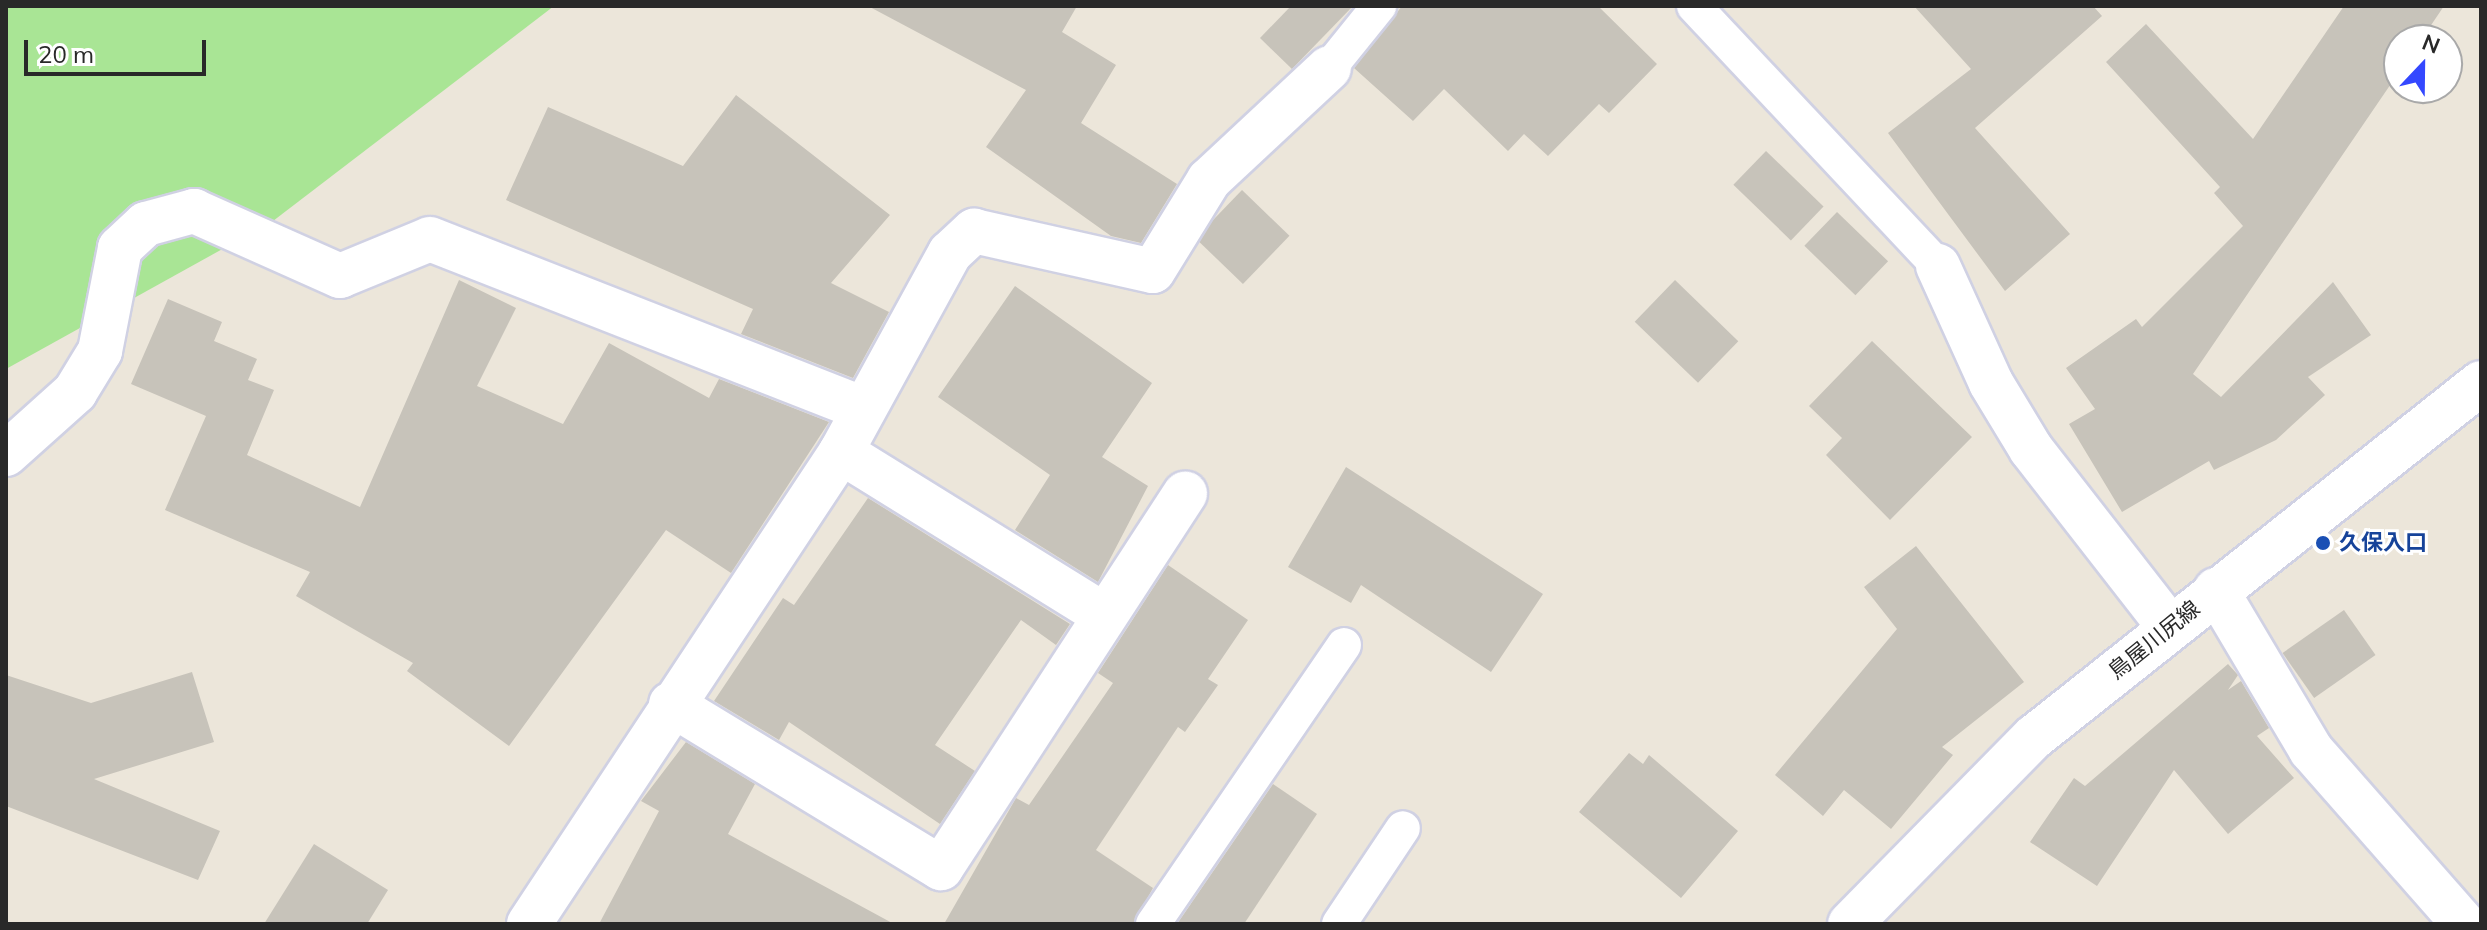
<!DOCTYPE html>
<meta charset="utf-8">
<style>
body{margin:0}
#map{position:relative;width:2487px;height:930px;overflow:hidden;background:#ece6da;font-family:Mulish,"Noto Sans JP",sans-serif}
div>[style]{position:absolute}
.green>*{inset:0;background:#a9e595}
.building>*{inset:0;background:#c7c3ba;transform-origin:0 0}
.roads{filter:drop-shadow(2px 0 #d0d1e3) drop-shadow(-2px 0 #d0d1e3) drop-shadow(0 2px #d0d1e3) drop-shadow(0 -2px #d0d1e3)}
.lane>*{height:34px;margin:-17px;padding:0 17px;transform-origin:17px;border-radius:17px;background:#fff}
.street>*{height:44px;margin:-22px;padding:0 22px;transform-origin:22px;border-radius:22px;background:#fff}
.secondary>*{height:44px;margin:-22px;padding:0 22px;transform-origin:22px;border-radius:22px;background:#fff}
.dots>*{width:22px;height:22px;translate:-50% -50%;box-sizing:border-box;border:4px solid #fff;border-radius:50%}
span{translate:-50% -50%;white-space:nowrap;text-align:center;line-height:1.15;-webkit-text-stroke:6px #fff;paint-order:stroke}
.transit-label{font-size:22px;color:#164399;font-weight:700}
.left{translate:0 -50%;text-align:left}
.street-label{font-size:22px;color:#292929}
.frame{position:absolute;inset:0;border:8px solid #292929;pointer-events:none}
.north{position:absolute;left:2383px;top:24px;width:80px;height:80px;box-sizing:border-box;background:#fff;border:2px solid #a9a9a9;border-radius:50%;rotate:22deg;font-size:22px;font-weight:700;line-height:32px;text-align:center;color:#292929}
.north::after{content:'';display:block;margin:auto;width:28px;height:36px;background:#3448ff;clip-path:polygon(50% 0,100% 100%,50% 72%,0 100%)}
.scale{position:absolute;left:24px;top:40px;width:182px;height:36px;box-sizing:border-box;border:4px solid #292929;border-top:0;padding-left:10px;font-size:24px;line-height:28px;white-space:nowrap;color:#292929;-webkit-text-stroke:6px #fff;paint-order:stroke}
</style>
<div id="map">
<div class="green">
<div style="clip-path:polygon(6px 6px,554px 6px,273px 221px,6px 369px)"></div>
</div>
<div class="building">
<div style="clip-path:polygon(868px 6px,1077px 6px,1062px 32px,1116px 65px,1081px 123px,1177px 184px,1141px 243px,1111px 236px,986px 147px,1026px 90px)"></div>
<div style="clip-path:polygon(1291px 6px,1353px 6px,1292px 69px,1260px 38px)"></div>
<div style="clip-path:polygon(1402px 6px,1598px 6px,1657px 64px,1609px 113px,1599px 104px,1548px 156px,1524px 134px,1508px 151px,1444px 89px,1413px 121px,1354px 68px)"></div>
<div style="clip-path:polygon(1914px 6px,2093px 6px,2102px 16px,1975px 128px,2070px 234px,2005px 291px,1888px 133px,1971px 69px)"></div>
<div style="clip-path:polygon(2344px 6px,2444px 6px,2421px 40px,2399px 40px,2399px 72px,2193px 374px,2221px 397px,2333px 282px,2371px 335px,2308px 377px,2325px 395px,2276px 440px,2214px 470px,2209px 461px,2122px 512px,2069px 424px,2095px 409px,2066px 368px,2136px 319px,2142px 327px,2243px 226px,2214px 193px,2220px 187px,2106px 62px,2146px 24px,2253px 139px)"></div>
<div style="clip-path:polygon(736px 95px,890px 215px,831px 283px,889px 312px,853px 378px,741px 334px,753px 309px,506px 200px,548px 107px,683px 166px)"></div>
<div style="left:1766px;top:151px;width:80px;height:47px;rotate:44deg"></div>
<div style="left:1242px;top:190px;width:66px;height:67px;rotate:44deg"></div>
<div style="left:1837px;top:212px;width:71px;height:47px;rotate:44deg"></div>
<div style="clip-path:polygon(459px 280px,516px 308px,477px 386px,563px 424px,609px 343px,709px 398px,719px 379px,829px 422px,731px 573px,666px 530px,509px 746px,407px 671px,413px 663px,296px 596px,310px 572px,165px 510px,206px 416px,131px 384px,168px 299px,222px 322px,214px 341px,257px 359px,248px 380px,274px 390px,247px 455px,360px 507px)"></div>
<div style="left:1675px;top:280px;width:88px;height:58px;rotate:44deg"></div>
<div style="clip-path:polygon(1015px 286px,1152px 383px,1102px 457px,1148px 486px,1098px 582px,1015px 530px,1050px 475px,938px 397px)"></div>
<div style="clip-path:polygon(1872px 341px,1972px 437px,1890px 520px,1826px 455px,1842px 438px,1809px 406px)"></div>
<div style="clip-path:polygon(1346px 467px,1543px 594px,1491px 672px,1361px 585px,1351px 603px,1288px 567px)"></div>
<div style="clip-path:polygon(868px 498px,1070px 624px,1056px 645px,1021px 620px,935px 745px,975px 771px,940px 824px,789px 722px,779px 740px,714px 701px,783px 598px,794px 605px)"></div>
<div style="clip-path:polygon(1916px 546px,2024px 682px,1942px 747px,1953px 755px,1891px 829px,1844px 790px,1823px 816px,1775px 775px,1897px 629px,1864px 587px)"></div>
<div style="clip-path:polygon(1168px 565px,1248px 620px,1208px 679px,1218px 685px,1185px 732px,1178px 727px,1096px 850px,1153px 888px,1133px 924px,944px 924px,1016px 798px,1029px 805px,1113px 683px,1098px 673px)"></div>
<div style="left:2344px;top:610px;width:55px;height:75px;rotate:55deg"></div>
<div style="clip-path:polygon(2228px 664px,2238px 675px,2228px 690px,2241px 681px,2269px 728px,2257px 736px,2294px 778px,2228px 834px,2174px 770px,2097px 886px,2030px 842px,2074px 778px,2085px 786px)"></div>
<div style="clip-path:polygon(192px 672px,214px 742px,94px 779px,220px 831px,198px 880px,6px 806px,6px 675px,91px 703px)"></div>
<div style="clip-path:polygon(686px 742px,755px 784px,728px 834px,894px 924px,599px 924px,659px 811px,641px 801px)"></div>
<div style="clip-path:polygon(1629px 753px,1643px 764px,1649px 755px,1738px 831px,1681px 898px,1579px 812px)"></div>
<div style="clip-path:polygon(1273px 784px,1317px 814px,1244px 924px,1177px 924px)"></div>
<div style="clip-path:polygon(314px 844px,388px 890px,367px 924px,264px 924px)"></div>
</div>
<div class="roads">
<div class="lane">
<div style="left:1694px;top:6px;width:357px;rotate:46.8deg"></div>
<div style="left:1329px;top:68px;width:80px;rotate:-51.1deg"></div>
<div style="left:1153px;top:924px;width:338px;rotate:-55.6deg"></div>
<div style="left:1339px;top:924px;width:115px;rotate:-56.3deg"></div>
</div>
<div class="street">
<div style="left:1938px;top:266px;width:128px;rotate:65.6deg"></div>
<div style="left:1991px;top:383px;width:77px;rotate:58.8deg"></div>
<div style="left:2031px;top:449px;width:224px;rotate:52.1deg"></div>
<div style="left:841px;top:452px;width:309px;rotate:31.8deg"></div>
<div style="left:6px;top:454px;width:93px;rotate:-41.9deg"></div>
<div style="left:75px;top:392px;width:48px;rotate:-58.6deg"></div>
<div style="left:100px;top:351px;width:105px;rotate:-79deg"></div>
<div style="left:120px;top:248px;width:35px;rotate:-43deg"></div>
<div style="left:146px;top:224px;width:50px;rotate:-15.2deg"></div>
<div style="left:194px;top:211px;width:160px;rotate:24deg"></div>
<div style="left:340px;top:276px;width:97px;rotate:-22.3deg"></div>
<div style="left:430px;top:239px;width:463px;rotate:21.4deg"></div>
<div style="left:2216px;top:590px;width:186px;rotate:59.3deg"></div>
<div style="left:2311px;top:750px;width:232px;rotate:48.7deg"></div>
<div style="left:671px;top:704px;width:316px;rotate:31.3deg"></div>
<div style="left:941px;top:868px;width:447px;rotate:-56.9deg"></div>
<div style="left:529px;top:924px;width:566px;rotate:-56.53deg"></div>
<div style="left:841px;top:452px;width:227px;rotate:-61.3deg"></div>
<div style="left:950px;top:253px;width:33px;rotate:-43deg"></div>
<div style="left:974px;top:231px;width:183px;rotate:12.6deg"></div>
<div style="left:1153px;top:271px;width:107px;rotate:-58.4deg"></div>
<div style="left:1209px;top:180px;width:164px;rotate:-43deg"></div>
</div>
<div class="secondary">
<div style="left:1850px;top:924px;width:262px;rotate:-45.5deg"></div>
<div style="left:2034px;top:737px;width:570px;rotate:-38.38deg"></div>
</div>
</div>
<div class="dots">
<div style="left:2323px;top:543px;background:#1a4fb4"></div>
</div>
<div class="transit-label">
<span class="left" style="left:2339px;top:543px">久保入口</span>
</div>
<div class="street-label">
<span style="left:2154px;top:640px;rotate:-39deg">鳥屋川尻線</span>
</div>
<div class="frame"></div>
<div class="north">N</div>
<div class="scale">20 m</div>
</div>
